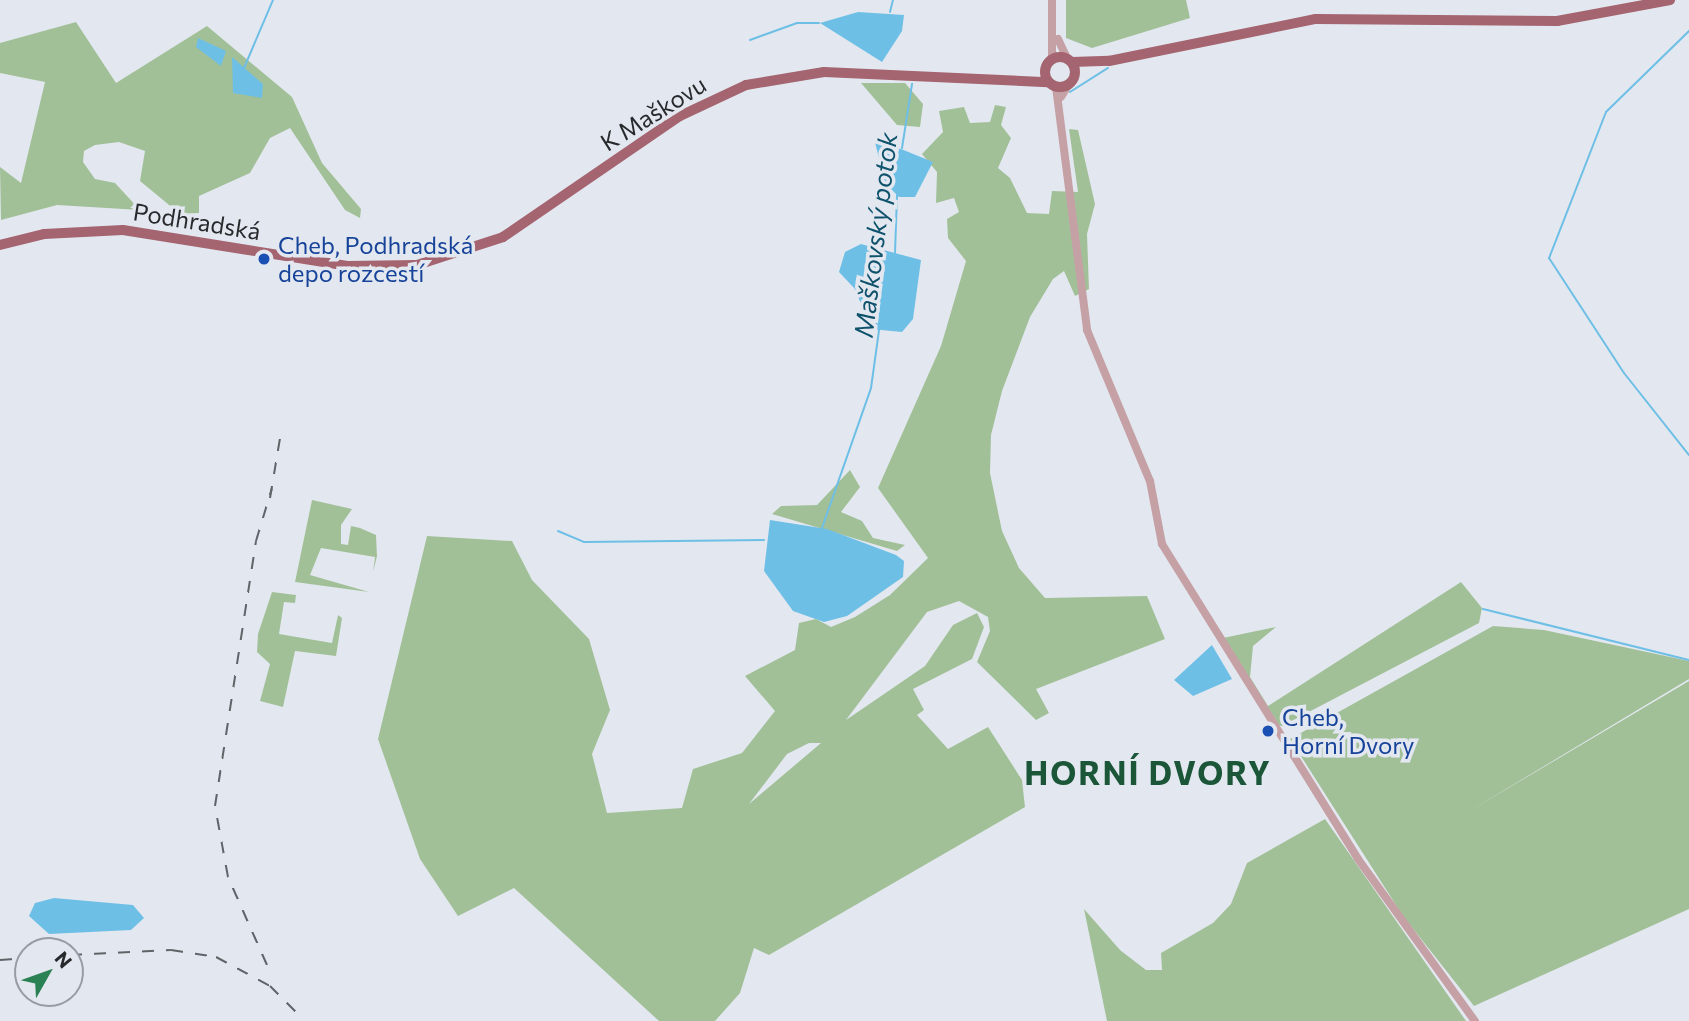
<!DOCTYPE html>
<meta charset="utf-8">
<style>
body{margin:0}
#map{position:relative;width:1689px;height:1021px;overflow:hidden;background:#e3e8f0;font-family:Commissioner,sans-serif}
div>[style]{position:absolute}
.green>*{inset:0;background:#a2c098}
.water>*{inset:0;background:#6ebfe6}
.stream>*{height:2px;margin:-1px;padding:0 1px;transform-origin:1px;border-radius:1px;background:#6ebfe6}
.minor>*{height:8px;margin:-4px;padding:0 4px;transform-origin:4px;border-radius:4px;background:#c5a1a6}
.major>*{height:10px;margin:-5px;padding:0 5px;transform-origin:5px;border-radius:5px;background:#a46470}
.major>.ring{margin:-5px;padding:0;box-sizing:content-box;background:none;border:10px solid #a46470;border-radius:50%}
.rail>*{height:2px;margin-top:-1px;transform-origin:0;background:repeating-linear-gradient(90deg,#606368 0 12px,transparent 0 24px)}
.dots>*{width:19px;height:19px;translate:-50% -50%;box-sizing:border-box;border:4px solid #e3e8f0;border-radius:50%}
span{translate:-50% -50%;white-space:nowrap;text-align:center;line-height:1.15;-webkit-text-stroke:7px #e3e8f0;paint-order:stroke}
.street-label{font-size:24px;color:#27292c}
.transit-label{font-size:24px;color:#164399}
.left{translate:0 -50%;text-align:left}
.water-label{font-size:26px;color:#0f526c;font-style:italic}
.district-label{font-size:32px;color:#1a5637;font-weight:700;letter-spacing:2px}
.north{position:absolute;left:14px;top:937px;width:70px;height:70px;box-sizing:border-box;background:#e3e8f0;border:2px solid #989ca2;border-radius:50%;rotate:50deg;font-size:19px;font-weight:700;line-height:28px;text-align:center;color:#27292c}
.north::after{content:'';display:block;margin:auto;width:24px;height:32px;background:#2a8154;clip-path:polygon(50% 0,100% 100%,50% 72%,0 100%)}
</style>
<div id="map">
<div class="green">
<div style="clip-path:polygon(1066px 0,1186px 0,1190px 18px,1092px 48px,1066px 38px)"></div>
<div style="clip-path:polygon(76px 22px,116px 83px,207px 26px,292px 97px,322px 163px,361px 209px,360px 218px,345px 210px,290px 128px,270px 138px,250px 173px,199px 196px,199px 213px,180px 214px,140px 181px,145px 151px,119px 142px,95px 145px,84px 151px,83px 162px,95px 179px,115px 183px,140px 210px,57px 205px,1px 220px,0 167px,21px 183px,45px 82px,0 73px,0 43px)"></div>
<div style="clip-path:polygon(861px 83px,905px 83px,923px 104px,920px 127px,897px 125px)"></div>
<div style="clip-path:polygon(evenodd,995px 105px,1006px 107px,1001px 125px,1011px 138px,998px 168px,1010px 178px,1027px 213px,1049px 214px,1052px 191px,1078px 192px,1069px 129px,1078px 130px,1095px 204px,1087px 234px,1089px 289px,1075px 296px,1064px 271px,1053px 279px,1030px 317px,1002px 391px,991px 435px,990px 473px,1002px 531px,1019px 568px,1045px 598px,1147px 596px,1165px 639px,1036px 689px,1049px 713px,1036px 720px,977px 662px,990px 631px,988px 617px,959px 601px,927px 612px,846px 720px,925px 666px,953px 625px,977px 613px,984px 627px,972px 659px,913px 689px,924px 710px,917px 715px,948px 749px,988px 727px,1022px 780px,1025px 807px,769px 955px,754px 948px,740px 993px,715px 1021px,659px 1021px,514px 888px,458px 916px,420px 859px,378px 739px,427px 536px,512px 541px,532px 580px,589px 639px,610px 710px,592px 754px,607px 813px,682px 808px,693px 769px,742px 753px,775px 711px,745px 676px,795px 650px,799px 623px,816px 619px,831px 627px,855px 617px,890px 595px,928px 558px,878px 488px,941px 346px,966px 261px,948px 238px,947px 219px,959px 212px,954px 198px,936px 203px,937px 172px,922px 154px,943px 132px,939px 111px,964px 107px,970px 123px,990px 122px,995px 105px,809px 743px,821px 743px,749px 804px,787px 754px,809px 743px)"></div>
<div style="clip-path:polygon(850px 470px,860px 487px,841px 512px,862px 521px,873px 538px,905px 545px,897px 551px,772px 514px,781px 506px,817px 505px)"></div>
<div style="clip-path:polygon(312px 500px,352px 509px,341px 525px,341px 544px,348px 545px,351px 526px,360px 528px,376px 535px,377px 556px,373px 572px,375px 557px,321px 548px,310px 575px,369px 592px,295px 582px)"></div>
<div style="clip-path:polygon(1461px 582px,1482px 608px,1479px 623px,1282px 726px,1275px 725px,1223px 638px,1276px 627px,1253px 646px,1250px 677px,1268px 706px)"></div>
<div style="clip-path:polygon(272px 592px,296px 595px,295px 603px,284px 602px,279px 634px,332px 643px,338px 615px,342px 618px,336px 656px,295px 651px,283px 707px,260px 701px,270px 664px,257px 652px,258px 634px)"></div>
<div style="clip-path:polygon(1493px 626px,1544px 630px,1689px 661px,1689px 679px,1468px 812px,1689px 681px,1689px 909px,1474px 1006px,1403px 916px,1290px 739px)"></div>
<div style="clip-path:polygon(1325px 819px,1466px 1021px,1107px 1021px,1084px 909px,1120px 950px,1146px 970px,1162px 970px,1161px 953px,1213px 923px,1231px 904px,1247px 863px)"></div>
</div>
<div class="water">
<div style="clip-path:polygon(858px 12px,904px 15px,902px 31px,882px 62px,820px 23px)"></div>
<div style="clip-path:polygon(198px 38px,226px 51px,221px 66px,196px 47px)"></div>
<div style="clip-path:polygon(232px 57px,263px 84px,262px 98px,233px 93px)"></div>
<div style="clip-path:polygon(874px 138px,933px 162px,915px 197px,899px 197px,885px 183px)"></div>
<div style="clip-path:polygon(861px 244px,921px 260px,913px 319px,902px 332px,871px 329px,855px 289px,839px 272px,845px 252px)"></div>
<div style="clip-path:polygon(770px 520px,827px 529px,896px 555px,904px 561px,903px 577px,847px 616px,824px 622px,793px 611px,764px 571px)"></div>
<div style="clip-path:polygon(1212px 645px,1232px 679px,1193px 696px,1174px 680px)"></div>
<div style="clip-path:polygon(54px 898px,133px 905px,144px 918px,131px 930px,49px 934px,29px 916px,35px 903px)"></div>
</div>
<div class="stream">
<div style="left:890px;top:12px;width:12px;rotate:-76deg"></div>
<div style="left:1689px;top:31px;width:116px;rotate:135.7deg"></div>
<div style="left:1606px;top:112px;width:157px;rotate:111.3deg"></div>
<div style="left:1549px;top:258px;width:137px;rotate:56.9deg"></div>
<div style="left:1624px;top:373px;width:105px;rotate:51.6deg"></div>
<div style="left:750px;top:40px;width:50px;rotate:-19.9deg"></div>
<div style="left:797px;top:23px;width:22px"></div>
<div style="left:244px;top:68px;width:74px;rotate:-66.9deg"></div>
<div style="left:1070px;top:92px;width:45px;rotate:-32.3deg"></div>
<div style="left:902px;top:148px;width:65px;rotate:-81.1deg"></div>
<div style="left:895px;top:253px;width:58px;rotate:-88deg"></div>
<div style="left:822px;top:528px;width:148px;rotate:-70.7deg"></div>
<div style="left:871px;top:388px;width:59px;rotate:-82.1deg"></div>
<div style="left:558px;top:531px;width:28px;rotate:23deg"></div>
<div style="left:584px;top:542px;width:180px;rotate:-0.6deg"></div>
<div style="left:1483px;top:609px;width:212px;rotate:13.9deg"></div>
</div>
<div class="minor">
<div style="left:1052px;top:0;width:59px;rotate:90deg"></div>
<div style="left:1058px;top:39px;width:21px;rotate:65deg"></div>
<div style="left:1056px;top:87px;width:245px;rotate:82.7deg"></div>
<div style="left:1087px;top:330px;width:164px;rotate:67.4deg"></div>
<div style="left:1150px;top:481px;width:64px;rotate:79.2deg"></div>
<div style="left:1162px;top:544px;width:371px;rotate:58.1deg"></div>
<div style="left:1358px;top:859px;width:200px;rotate:54.2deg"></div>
<div style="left:1061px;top:97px;width:13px;rotate:-58deg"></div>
</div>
<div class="major">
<div class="ring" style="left:1045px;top:57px;width:20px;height:20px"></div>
<div style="left:1072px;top:62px;width:37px;rotate:-2deg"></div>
<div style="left:1109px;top:61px;width:211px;rotate:-11.5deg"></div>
<div style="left:1316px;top:19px;width:241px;rotate:0.5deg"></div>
<div style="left:1557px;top:21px;width:115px;rotate:-10.5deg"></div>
<div style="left:0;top:245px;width:45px;rotate:-14deg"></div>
<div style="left:44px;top:234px;width:79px;rotate:-2.9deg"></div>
<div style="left:123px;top:230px;width:227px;rotate:9.1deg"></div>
<div style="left:347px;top:266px;width:70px;rotate:-0.8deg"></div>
<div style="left:417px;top:265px;width:90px;rotate:-18deg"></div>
<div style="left:503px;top:237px;width:214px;rotate:-34.4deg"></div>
<div style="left:680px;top:116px;width:73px;rotate:-25.2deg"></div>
<div style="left:746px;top:85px;width:79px;rotate:-9.5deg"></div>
<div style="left:824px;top:72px;width:224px;rotate:2.6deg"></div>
</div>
<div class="rail">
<div style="left:270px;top:498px;width:67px;rotate:-80.5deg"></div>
<div style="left:70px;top:955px;width:101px;rotate:-2.8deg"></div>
<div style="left:171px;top:950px;width:46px;rotate:8.8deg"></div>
<div style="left:216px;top:957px;width:61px;rotate:28.2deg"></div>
<div style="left:270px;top:986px;width:42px;rotate:45deg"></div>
<div style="left:0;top:960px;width:28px;rotate:-4deg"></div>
<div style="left:267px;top:965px;width:96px;rotate:-113.9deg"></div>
<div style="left:228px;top:877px;width:72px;rotate:-100.4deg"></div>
<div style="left:215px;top:806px;width:268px;rotate:-81.2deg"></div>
<div style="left:256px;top:541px;width:55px;rotate:-73.2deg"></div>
</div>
<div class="dots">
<div style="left:264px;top:259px;background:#1a4fb4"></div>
<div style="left:1268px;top:731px;background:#1a4fb4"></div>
</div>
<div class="street-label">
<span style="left:653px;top:113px;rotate:-32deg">K Maškovu</span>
<span style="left:197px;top:221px;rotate:9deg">Podhradská</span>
</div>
<div class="transit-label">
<span class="left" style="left:278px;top:259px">Cheb, Podhradská<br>depo rozcestí</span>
<span class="left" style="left:1282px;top:731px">Cheb,<br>Horní Dvory</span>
</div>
<div class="water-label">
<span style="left:875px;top:235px;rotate:-83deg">Maškovský potok</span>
</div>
<div class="district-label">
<span style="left:1148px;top:772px">HORNÍ DVORY</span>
</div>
<div class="north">N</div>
</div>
